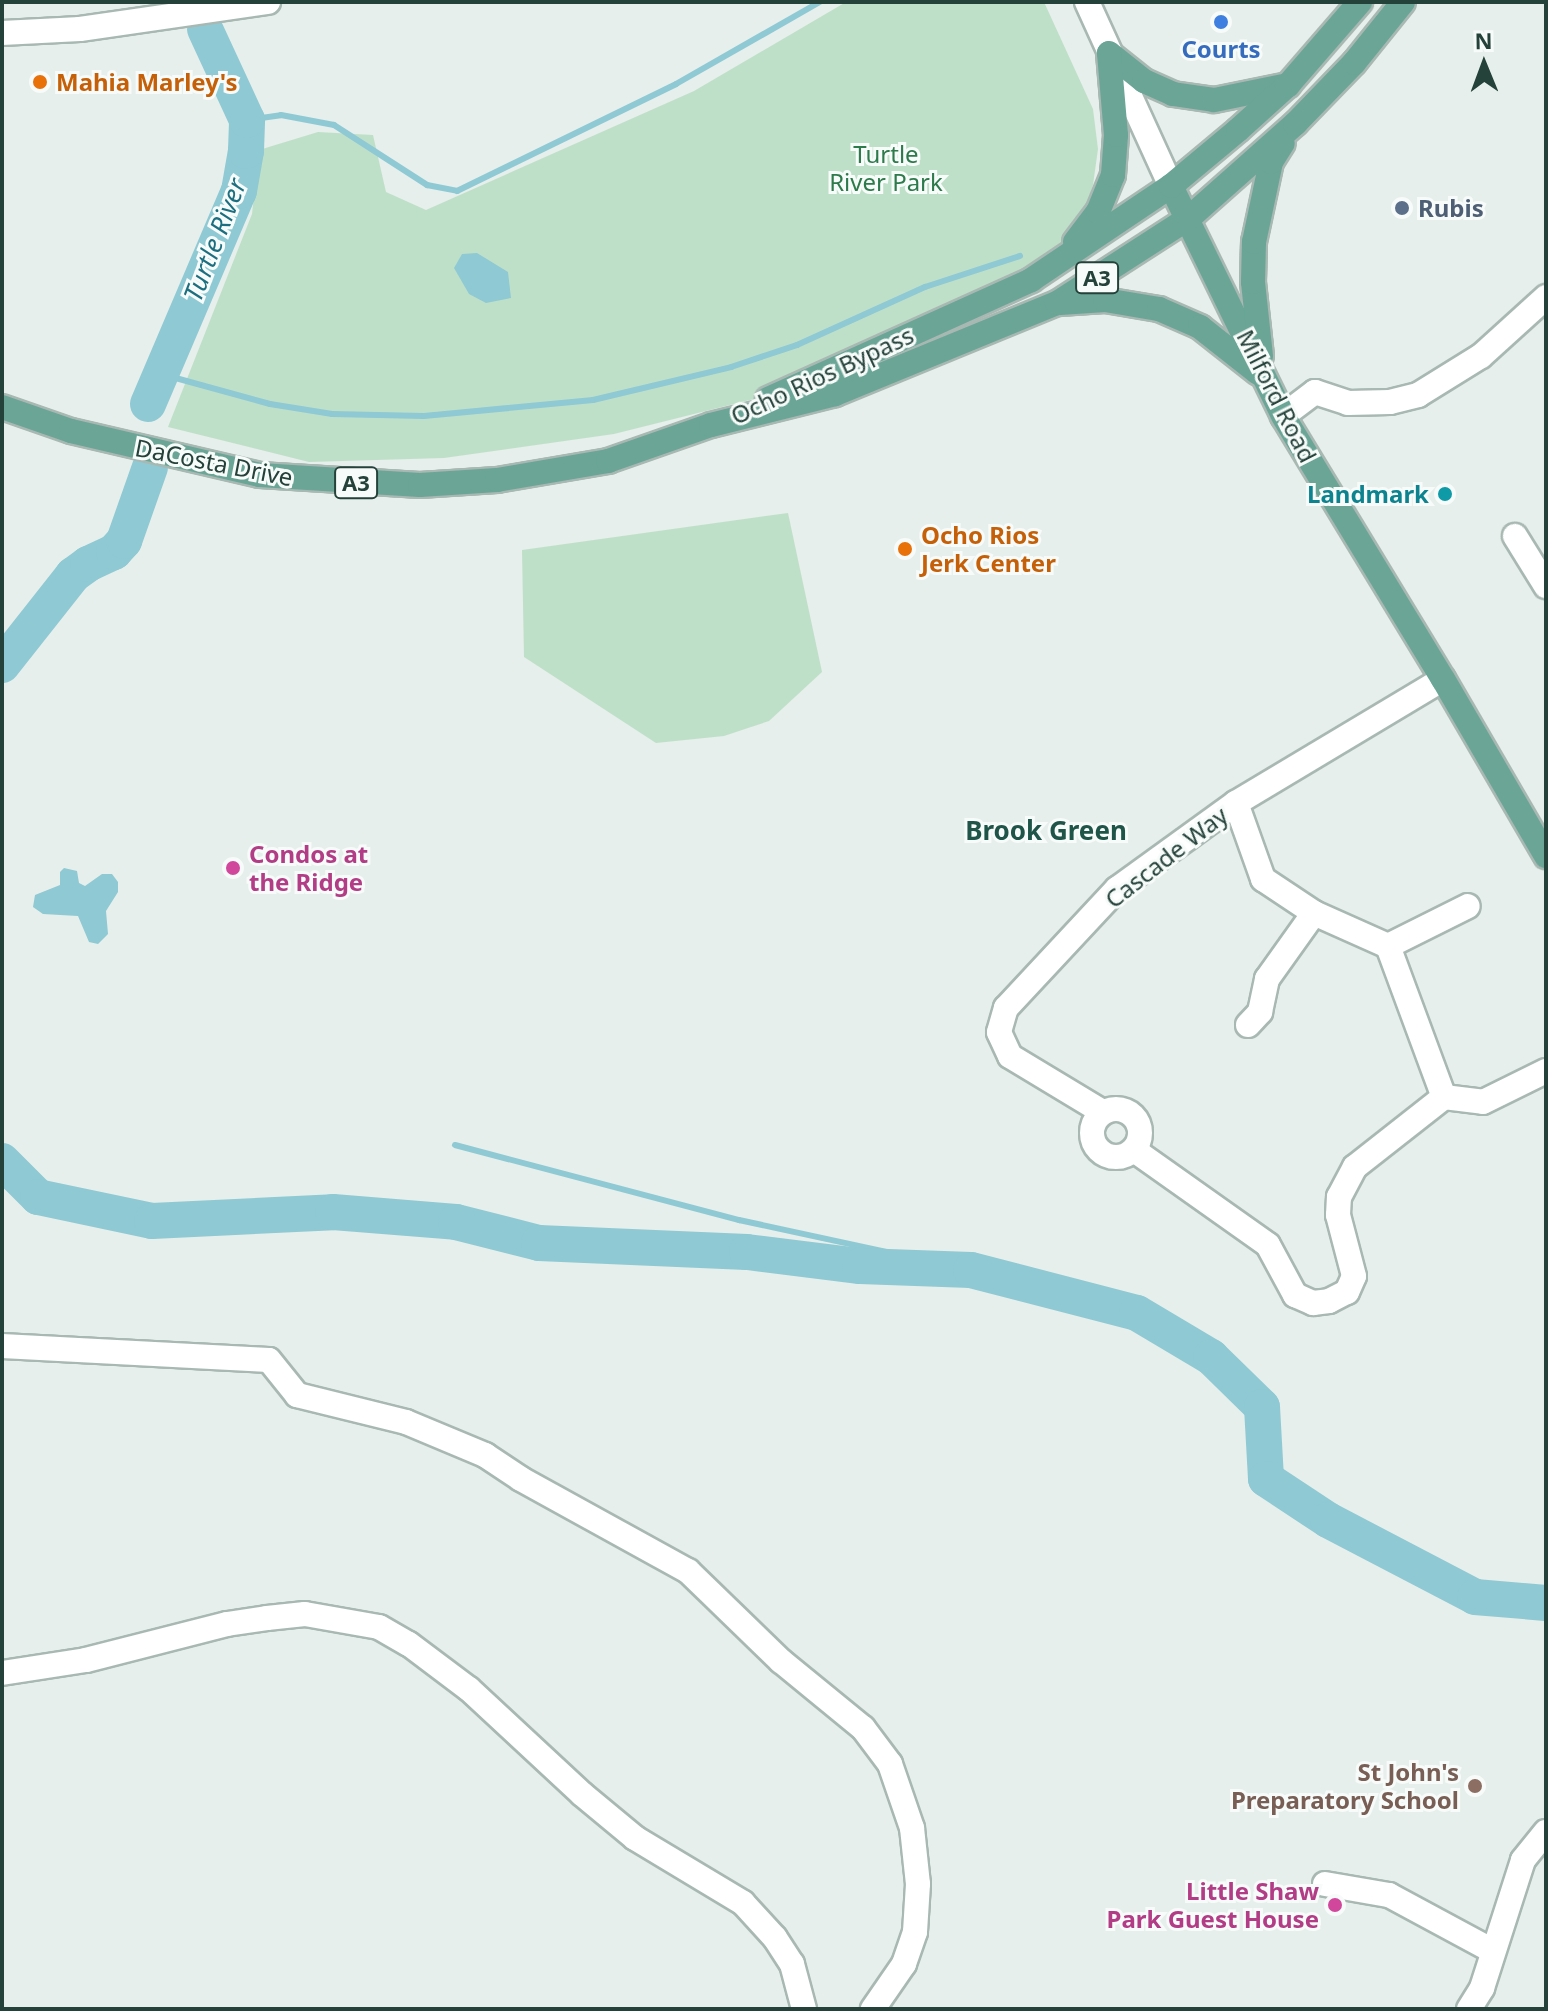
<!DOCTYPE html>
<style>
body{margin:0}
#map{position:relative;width:1548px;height:2011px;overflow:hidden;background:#e6efeb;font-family:"Noto Sans",sans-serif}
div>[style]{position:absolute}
.green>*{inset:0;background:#bfe0c8}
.water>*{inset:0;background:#8ec9d4}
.stream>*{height:6px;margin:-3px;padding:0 3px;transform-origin:3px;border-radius:3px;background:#8ec9d4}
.river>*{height:36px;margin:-18px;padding:0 18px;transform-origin:18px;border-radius:18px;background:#8ec9d4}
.roads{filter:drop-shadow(2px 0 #a8b8b2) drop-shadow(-2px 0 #a8b8b2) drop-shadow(0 2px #a8b8b2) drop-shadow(0 -2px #a8b8b2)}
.minor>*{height:24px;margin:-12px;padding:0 12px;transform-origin:12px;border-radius:12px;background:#fff}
.minor>.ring{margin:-12px;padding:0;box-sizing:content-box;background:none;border:24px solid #fff;border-radius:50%}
.major>*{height:24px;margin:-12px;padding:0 12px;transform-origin:12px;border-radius:12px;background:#6aa596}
.dots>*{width:22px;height:22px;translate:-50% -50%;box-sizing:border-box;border:4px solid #f7fbf9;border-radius:50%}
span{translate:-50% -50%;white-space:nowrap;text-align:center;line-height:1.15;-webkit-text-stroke:6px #f7fbf9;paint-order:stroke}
.shield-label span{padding:2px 6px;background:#f7fbf9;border:2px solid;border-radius:6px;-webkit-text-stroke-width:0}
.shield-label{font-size:22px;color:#24423a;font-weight:700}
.shop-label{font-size:24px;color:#366cbe;font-weight:700}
.food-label{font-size:24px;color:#c56008;font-weight:700}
.left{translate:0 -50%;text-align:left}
.park-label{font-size:24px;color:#2d7a4b}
.service-label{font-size:24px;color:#4e5e75;font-weight:700}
.street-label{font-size:24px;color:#24423a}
.culture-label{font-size:24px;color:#0d838f;font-weight:700}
.right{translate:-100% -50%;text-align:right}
.hotel-label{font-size:24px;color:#b23c85;font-weight:700}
.education-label{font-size:24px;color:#785e54;font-weight:700}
.water-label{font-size:26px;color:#1c6f80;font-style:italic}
.neighbourhood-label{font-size:26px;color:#1f5548;font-weight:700}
.frame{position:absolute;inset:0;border:4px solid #24423a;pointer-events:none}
.north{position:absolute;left:1444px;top:24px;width:80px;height:80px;-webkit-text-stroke:6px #f7fbf9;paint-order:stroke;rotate:359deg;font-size:22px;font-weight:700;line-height:32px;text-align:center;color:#24423a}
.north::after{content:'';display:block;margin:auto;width:28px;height:36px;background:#24423a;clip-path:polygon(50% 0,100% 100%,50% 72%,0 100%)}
</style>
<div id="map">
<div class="green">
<div style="clip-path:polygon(846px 2px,1044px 2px,1093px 109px,1098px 149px,1093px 185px,1083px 215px,1064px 245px,1032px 274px,774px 394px,614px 434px,444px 458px,309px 462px,168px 427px,252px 214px,259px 150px,318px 132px,373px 135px,386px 192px,426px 210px,694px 91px)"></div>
<div style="clip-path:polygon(788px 513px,822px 672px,769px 721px,724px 736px,656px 743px,524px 657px,522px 550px)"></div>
</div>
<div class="water">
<div style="clip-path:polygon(477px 253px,508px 272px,511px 298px,486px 303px,469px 294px,454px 268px,462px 254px)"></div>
<div style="clip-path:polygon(64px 868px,77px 871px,79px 883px,85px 886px,102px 874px,112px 874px,118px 882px,118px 892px,106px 911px,108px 934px,98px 944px,89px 942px,78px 916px,43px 914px,33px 907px,35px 895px,60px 885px,60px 872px)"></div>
</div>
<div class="stream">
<div style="left:247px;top:120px;width:34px;rotate:-8deg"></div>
<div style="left:281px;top:115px;width:54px;rotate:10.7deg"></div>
<div style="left:334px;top:125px;width:111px;rotate:32.8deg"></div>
<div style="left:427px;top:185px;width:31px;rotate:11deg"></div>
<div style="left:457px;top:191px;width:244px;rotate:-26deg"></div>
<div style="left:676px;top:84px;width:166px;rotate:-29.7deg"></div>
<div style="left:161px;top:374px;width:113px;rotate:15.4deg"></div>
<div style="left:270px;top:404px;width:63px;rotate:9.2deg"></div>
<div style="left:332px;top:414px;width:92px;rotate:1.2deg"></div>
<div style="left:424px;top:416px;width:170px;rotate:-5.4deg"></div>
<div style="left:593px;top:400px;width:142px;rotate:-13.4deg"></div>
<div style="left:731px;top:367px;width:70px;rotate:-18.4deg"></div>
<div style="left:797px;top:345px;width:141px;rotate:-24.4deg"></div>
<div style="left:925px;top:287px;width:100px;rotate:-18.1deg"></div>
<div style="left:455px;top:1145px;width:294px;rotate:14.8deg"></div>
<div style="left:739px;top:1220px;width:237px;rotate:12.2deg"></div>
</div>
<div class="river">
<div style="left:148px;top:404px;width:232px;rotate:-66.9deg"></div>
<div style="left:239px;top:191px;width:41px;rotate:-80.1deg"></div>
<div style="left:246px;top:151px;width:31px;rotate:-88deg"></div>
<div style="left:247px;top:120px;width:100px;rotate:-114.8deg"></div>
<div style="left:2px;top:665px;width:115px;rotate:-51.7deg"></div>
<div style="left:73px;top:575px;width:19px;rotate:-36deg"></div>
<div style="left:88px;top:564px;width:29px;rotate:-25deg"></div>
<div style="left:114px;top:552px;width:15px;rotate:-48deg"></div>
<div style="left:124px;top:541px;width:78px;rotate:-70.6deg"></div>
<div style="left:2px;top:1161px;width:51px;rotate:45deg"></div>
<div style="left:38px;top:1197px;width:116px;rotate:11.9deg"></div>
<div style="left:152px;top:1221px;width:181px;rotate:-2.8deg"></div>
<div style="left:333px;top:1212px;width:123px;rotate:4.6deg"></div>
<div style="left:456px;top:1222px;width:86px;rotate:14.2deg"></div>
<div style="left:539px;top:1243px;width:208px;rotate:2.5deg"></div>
<div style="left:747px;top:1252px;width:114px;rotate:7.1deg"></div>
<div style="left:860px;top:1266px;width:111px;rotate:2.1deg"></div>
<div style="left:971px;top:1270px;width:171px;rotate:14.5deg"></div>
<div style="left:1137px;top:1313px;width:86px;rotate:30.7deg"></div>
<div style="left:1211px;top:1357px;width:71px;rotate:44.4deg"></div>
<div style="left:1262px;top:1407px;width:72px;rotate:86.8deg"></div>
<div style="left:1266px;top:1479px;width:74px;rotate:33.5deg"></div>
<div style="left:1328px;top:1520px;width:166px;rotate:27.6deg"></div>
<div style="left:1475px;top:1597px;width:71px;rotate:4.8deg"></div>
</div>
<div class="roads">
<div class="minor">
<div style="left:1087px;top:2px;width:202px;rotate:65.5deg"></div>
<div style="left:2px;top:33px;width:78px;rotate:-2.9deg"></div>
<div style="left:80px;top:29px;width:190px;rotate:-8.2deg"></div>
<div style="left:1283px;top:416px;width:40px;rotate:-37deg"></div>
<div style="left:1315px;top:392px;width:35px;rotate:18deg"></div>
<div style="left:1348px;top:403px;width:42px;rotate:-1.4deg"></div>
<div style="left:1390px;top:402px;width:29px;rotate:-14deg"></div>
<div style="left:1418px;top:395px;width:74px;rotate:-31.8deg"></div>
<div style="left:1481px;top:356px;width:88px;rotate:-42.2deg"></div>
<div style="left:1515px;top:536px;width:59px;rotate:58.2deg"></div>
<div style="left:1236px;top:803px;width:81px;rotate:70.4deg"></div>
<div style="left:1263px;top:879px;width:61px;rotate:33.7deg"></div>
<div style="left:1314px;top:913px;width:81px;rotate:24deg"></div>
<div style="left:1388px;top:946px;width:161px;rotate:69.7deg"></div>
<div style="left:1388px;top:946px;width:89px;rotate:-26.6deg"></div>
<div style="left:1248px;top:1025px;width:18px;rotate:-47deg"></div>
<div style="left:1260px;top:1012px;width:34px;rotate:-78deg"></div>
<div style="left:1267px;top:979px;width:81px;rotate:-54.5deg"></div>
<div style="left:1444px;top:1097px;width:39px;rotate:7deg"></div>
<div style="left:1483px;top:1102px;width:70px;rotate:-26.2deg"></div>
<div class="ring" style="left:1092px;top:1109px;width:24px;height:24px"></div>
<div style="left:1101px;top:1111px;width:106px;rotate:-148.9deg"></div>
<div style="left:1010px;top:1056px;width:26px;rotate:-115deg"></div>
<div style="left:999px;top:1032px;width:25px;rotate:-74deg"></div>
<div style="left:1006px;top:1008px;width:163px;rotate:-47deg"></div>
<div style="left:1117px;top:889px;width:147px;rotate:-35.9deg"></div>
<div style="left:1236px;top:803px;width:241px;rotate:-30.9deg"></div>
<div style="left:1134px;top:1150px;width:164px;rotate:35.3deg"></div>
<div style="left:1268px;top:1245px;width:57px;rotate:61.6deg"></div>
<div style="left:1295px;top:1295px;width:20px;rotate:24deg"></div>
<div style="left:1313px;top:1303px;width:16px;rotate:-7deg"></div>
<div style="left:1329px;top:1301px;width:20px;rotate:-27deg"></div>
<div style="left:1347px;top:1292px;width:17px;rotate:-66deg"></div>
<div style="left:1354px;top:1276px;width:63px;rotate:-104.7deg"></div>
<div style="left:1338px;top:1215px;width:18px;rotate:-87deg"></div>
<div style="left:1339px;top:1197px;width:34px;rotate:-62deg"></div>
<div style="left:1355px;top:1167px;width:113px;rotate:-38.2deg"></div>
<div style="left:2px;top:1346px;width:267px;rotate:3deg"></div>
<div style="left:269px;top:1360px;width:45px;rotate:51.3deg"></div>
<div style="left:297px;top:1395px;width:112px;rotate:13.9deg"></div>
<div style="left:406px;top:1422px;width:86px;rotate:22.7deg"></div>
<div style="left:485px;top:1455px;width:43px;rotate:33.7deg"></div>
<div style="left:521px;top:1479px;width:191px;rotate:28.9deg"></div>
<div style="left:688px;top:1571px;width:129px;rotate:44.1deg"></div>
<div style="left:781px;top:1661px;width:106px;rotate:39.3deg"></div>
<div style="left:863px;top:1728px;width:45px;rotate:53.1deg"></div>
<div style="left:890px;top:1764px;width:68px;rotate:71deg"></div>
<div style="left:912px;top:1828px;width:56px;rotate:83.9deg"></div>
<div style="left:918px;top:1884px;width:48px;rotate:93.6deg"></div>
<div style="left:915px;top:1932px;width:34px;rotate:109deg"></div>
<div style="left:904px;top:1964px;width:55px;rotate:124.6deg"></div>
<div style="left:2px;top:1673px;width:85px;rotate:-8.8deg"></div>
<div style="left:86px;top:1660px;width:146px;rotate:-14.3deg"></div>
<div style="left:227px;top:1624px;width:40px;rotate:-8.5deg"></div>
<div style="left:267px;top:1618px;width:38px;rotate:-6deg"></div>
<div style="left:305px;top:1614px;width:75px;rotate:10deg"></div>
<div style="left:379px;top:1627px;width:34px;rotate:30deg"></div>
<div style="left:409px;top:1644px;width:75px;rotate:36.9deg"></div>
<div style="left:469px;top:1689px;width:154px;rotate:42.9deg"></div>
<div style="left:582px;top:1794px;width:69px;rotate:39.7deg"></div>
<div style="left:635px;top:1838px;width:126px;rotate:31deg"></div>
<div style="left:743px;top:1903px;width:47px;rotate:47.6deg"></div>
<div style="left:775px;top:1938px;width:31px;rotate:57deg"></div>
<div style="left:792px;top:1964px;width:47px;rotate:75.1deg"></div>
<div style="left:1325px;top:1884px;width:65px;rotate:9.8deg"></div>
<div style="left:1389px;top:1895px;width:118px;rotate:28.3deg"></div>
<div style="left:1469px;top:2009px;width:25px;rotate:-58deg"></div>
<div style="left:1482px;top:1988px;width:134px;rotate:-72.2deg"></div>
<div style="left:1523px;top:1860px;width:36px;rotate:-51deg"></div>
</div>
<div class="major">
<div style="left:1109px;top:53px;width:45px;rotate:38.7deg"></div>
<div style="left:1144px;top:81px;width:32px;rotate:24deg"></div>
<div style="left:1173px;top:94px;width:41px;rotate:8.3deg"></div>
<div style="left:1214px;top:100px;width:76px;rotate:-11.5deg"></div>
<div style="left:1171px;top:186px;width:256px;rotate:64deg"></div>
<div style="left:1283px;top:416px;width:308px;rotate:58.7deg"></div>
<div style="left:1443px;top:679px;width:205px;rotate:59.8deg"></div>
<div style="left:1075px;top:242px;width:38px;rotate:-53deg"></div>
<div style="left:1098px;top:212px;width:40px;rotate:-68deg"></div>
<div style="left:1113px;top:175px;width:40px;rotate:-85.7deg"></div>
<div style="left:1116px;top:135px;width:82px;rotate:-94.9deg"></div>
<div style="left:1060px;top:303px;width:45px;rotate:-3.8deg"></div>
<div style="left:1105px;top:300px;width:55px;rotate:9.5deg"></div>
<div style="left:1159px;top:309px;width:45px;rotate:23.7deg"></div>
<div style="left:1200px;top:327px;width:74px;rotate:38.4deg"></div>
<div style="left:1261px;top:356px;width:74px;rotate:-96.2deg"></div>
<div style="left:1253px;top:282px;width:40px;rotate:-88.6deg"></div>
<div style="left:1254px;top:242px;width:82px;rotate:-78deg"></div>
<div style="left:1271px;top:162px;width:22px;rotate:-58deg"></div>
<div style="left:768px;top:399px;width:289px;rotate:-24.3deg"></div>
<div style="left:1031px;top:280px;width:169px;rotate:-33.9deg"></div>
<div style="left:1171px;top:186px;width:87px;rotate:-39.9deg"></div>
<div style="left:1238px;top:130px;width:67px;rotate:-42deg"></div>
<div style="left:1288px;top:85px;width:110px;rotate:-49.1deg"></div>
<div style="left:2px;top:407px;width:73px;rotate:19.2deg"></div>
<div style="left:71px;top:431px;width:194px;rotate:13.1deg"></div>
<div style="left:260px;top:475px;width:160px;rotate:3.6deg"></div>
<div style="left:420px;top:485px;width:77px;rotate:-3.7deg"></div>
<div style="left:497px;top:480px;width:113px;rotate:-9.7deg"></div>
<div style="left:608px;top:461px;width:109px;rotate:-19.3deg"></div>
<div style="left:711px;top:425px;width:128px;rotate:-14deg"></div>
<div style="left:835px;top:394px;width:240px;rotate:-22.3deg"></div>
<div style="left:1057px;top:303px;width:157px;rotate:-32.8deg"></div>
<div style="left:1189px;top:218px;width:142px;rotate:-41.6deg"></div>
<div style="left:1295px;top:124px;width:85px;rotate:-46deg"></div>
<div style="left:1354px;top:63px;width:78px;rotate:-51.2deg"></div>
</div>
</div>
<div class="dots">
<div style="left:1221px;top:22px;background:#3f7fe0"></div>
<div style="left:40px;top:82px;background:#e8710a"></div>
<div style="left:1402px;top:208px;background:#5c6f8a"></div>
<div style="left:1445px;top:494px;background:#0f9aa8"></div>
<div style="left:905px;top:549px;background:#e8710a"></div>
<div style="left:233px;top:868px;background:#d1479c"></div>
<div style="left:1475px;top:1786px;background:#8d6e63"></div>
<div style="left:1335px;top:1905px;background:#d1479c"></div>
</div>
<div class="shield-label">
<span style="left:1097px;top:278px">A3</span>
<span style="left:356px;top:483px">A3</span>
</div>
<div class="shop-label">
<span style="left:1221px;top:49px">Courts</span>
</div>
<div class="food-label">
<span class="left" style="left:56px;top:82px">Mahia Marley's</span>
<span class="left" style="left:921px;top:549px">Ocho Rios<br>Jerk Center</span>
</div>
<div class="park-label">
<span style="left:886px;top:168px">Turtle<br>River Park</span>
</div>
<div class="service-label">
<span class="left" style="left:1418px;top:208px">Rubis</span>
</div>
<div class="street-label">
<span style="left:822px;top:375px;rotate:-25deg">Ocho Rios Bypass</span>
<span style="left:1277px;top:396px;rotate:63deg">Milford Road</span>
<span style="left:214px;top:462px;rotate:11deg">DaCosta Drive</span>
<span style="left:1166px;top:857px;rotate:-38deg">Cascade Way</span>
</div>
<div class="culture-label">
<span class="right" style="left:1429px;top:494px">Landmark</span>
</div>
<div class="hotel-label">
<span class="left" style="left:249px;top:868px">Condos at<br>the Ridge</span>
<span class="right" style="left:1319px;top:1905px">Little Shaw<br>Park Guest House</span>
</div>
<div class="education-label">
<span class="right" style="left:1459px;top:1786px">St John's<br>Preparatory School</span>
</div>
<div class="water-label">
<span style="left:215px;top:240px;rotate:-69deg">Turtle River</span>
</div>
<div class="neighbourhood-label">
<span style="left:1046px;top:831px">Brook Green</span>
</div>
<div class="frame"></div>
<div class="north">N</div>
</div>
